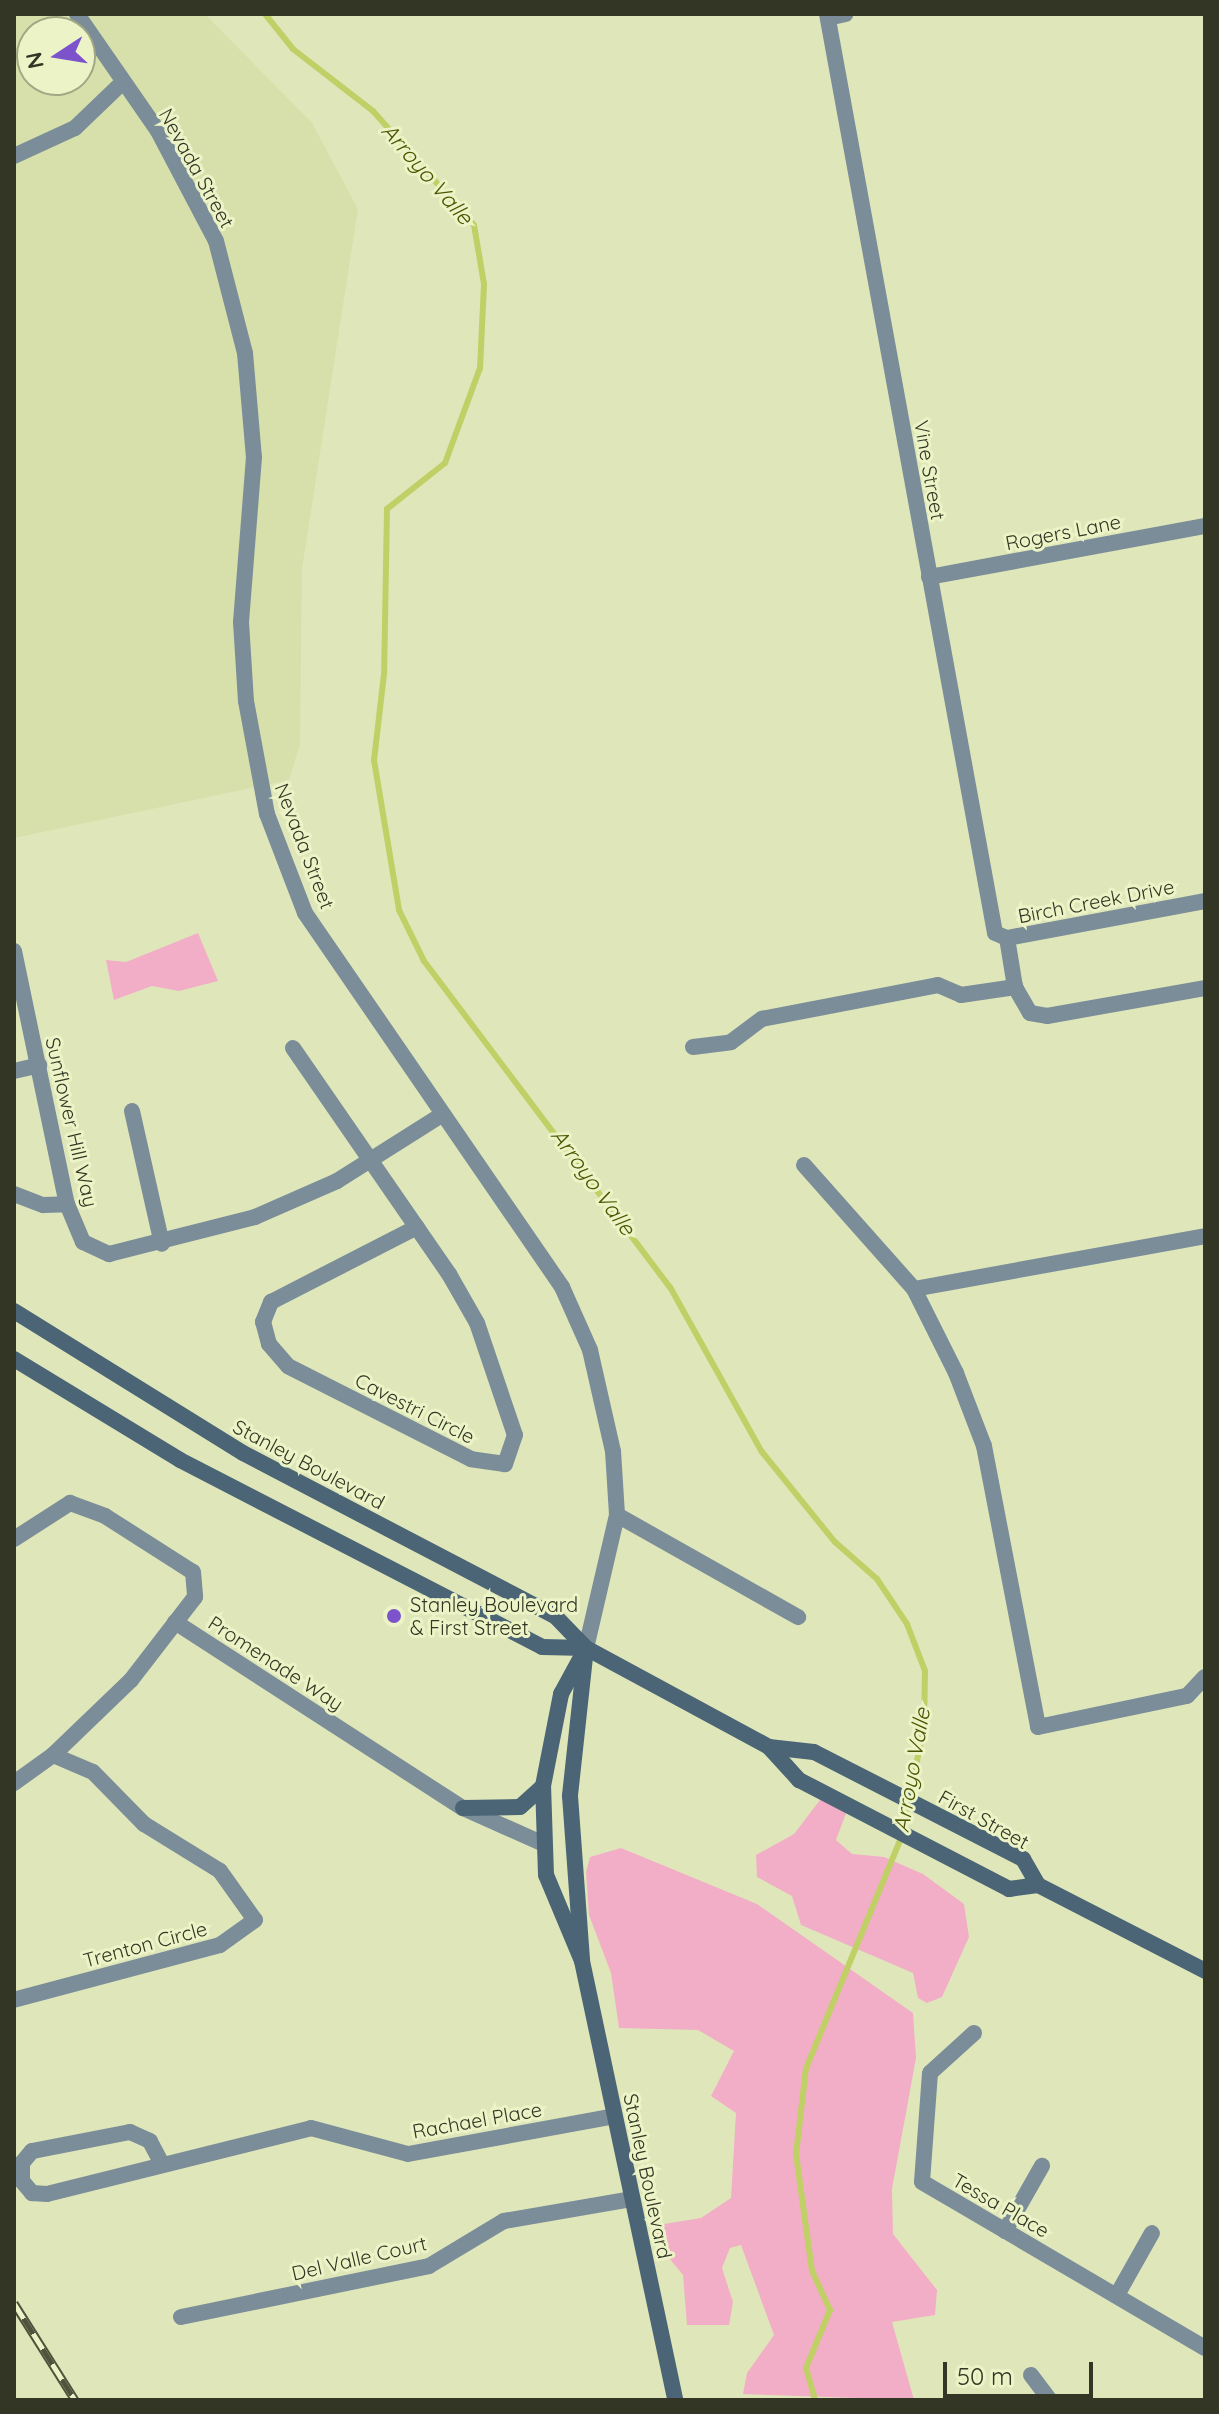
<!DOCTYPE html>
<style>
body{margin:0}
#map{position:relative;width:1219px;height:2414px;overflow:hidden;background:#dfe7ba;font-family:Quicksand,sans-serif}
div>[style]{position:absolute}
.built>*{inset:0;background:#d7e0ab}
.green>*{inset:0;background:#f1aec6}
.stream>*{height:6px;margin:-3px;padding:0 3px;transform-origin:3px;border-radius:3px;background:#c1d066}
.street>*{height:16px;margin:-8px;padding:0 8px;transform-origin:8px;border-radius:8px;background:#7b8d99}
.secondary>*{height:16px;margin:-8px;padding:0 8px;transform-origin:8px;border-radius:8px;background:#4b6576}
.rail>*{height:9px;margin-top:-4.5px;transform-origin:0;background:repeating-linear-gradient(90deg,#ecf4c7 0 18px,#50543d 0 36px);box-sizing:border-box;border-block:2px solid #50543d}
.dots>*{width:22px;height:22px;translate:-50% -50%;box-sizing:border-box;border:4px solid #ecf4c7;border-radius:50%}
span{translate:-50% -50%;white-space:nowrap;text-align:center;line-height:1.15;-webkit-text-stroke:6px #ecf4c7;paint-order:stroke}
.street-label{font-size:20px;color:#333624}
.poi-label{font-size:20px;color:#333624}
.left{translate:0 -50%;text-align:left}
.water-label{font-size:22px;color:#4c5400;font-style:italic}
.frame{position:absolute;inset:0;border:16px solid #333624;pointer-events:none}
.north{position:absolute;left:16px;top:16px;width:80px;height:80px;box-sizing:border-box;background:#ecf4c7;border:2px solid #a2a886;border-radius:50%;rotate:258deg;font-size:22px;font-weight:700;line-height:32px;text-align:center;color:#333624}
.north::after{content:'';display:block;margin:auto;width:28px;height:36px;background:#7d53cc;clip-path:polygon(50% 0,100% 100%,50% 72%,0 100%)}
.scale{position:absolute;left:943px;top:2362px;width:150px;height:36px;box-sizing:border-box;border:4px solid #333624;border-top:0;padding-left:10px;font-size:24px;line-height:28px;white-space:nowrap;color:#333624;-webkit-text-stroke:6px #ecf4c7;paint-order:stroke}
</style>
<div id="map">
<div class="built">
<div style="clip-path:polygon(evenodd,14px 14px,205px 14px,312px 123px,358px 209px,302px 569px,300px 744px,289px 780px,14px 838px,14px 14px,32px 32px,80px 32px,80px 80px,32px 80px,32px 32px)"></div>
</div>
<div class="green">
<div style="clip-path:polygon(198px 933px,218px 981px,179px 991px,152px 986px,114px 1000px,106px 960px,126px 962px)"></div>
<div style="clip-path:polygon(820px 1800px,848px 1808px,836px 1840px,852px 1854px,884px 1857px,923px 1874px,964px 1904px,969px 1937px,942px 1997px,927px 2003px,918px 1998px,913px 1973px,801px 1925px,792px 1896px,757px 1877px,756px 1855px,794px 1834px)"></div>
<div style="clip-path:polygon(621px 1848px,757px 1904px,913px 2013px,916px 2058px,892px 2189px,893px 2234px,937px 2290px,935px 2315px,892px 2322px,914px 2400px,743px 2394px,747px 2373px,774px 2335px,741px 2245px,730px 2248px,722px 2268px,733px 2302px,729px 2325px,687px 2325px,683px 2275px,650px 2235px,658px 2225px,701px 2218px,731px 2198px,736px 2113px,711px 2096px,734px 2051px,698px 2030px,619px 2028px,611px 1973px,589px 1915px,586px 1872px,590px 1857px)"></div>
</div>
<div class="stream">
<div style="left:265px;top:14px;width:45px;rotate:51.3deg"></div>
<div style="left:293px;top:49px;width:101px;rotate:37.8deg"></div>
<div style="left:373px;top:111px;width:152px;rotate:48.5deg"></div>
<div style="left:474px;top:225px;width:60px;rotate:80.4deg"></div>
<div style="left:484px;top:284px;width:84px;rotate:92.7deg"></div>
<div style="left:480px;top:368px;width:101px;rotate:110.2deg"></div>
<div style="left:445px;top:463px;width:74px;rotate:141.6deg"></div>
<div style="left:387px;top:509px;width:165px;rotate:91deg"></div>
<div style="left:384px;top:674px;width:87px;rotate:96.6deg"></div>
<div style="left:374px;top:760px;width:152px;rotate:80.5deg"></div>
<div style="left:399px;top:910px;width:57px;rotate:63.9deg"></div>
<div style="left:424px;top:961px;width:408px;rotate:53deg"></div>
<div style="left:670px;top:1287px;width:189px;rotate:60.9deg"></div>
<div style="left:762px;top:1452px;width:116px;rotate:51deg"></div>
<div style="left:835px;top:1542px;width:56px;rotate:41.4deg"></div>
<div style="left:877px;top:1579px;width:54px;rotate:56.3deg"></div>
<div style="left:907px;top:1624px;width:50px;rotate:69deg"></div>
<div style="left:925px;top:1671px;width:56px;rotate:91deg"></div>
<div style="left:924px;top:1727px;width:113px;rotate:101.7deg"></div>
<div style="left:901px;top:1838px;width:249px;rotate:112.4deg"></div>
<div style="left:806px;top:2068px;width:87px;rotate:96.6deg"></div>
<div style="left:796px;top:2154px;width:118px;rotate:82.2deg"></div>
<div style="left:812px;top:2271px;width:43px;rotate:65.2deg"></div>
<div style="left:830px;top:2310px;width:63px;rotate:112.5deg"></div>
<div style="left:806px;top:2368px;width:33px;rotate:74deg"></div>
</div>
<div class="street">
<div style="left:77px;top:14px;width:142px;rotate:55.3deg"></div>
<div style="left:158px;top:131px;width:124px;rotate:62.2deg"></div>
<div style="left:216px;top:241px;width:116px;rotate:75.5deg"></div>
<div style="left:245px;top:353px;width:104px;rotate:85.1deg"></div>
<div style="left:254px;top:457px;width:166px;rotate:94.5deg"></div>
<div style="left:241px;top:622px;width:79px;rotate:86.4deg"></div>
<div style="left:246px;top:701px;width:115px;rotate:79.5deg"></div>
<div style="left:267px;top:814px;width:106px;rotate:69deg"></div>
<div style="left:305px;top:913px;width:454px;rotate:55.5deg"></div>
<div style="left:562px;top:1287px;width:69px;rotate:66deg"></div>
<div style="left:590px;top:1350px;width:104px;rotate:77.2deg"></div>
<div style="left:613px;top:1451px;width:64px;rotate:86.4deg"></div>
<div style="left:617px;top:1515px;width:137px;rotate:103.1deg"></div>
<div style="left:827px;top:14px;width:934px;rotate:79.64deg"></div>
<div style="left:995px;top:933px;width:13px;rotate:23deg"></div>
<div style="left:1007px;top:938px;width:201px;rotate:-10.6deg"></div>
<div style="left:828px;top:18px;width:18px;rotate:-13deg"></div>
<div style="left:14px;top:156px;width:67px;rotate:-24.7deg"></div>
<div style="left:75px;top:128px;width:66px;rotate:-43.8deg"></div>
<div style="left:929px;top:577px;width:281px;rotate:-10.5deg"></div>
<div style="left:1007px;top:938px;width:50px;rotate:80.7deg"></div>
<div style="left:1015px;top:987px;width:30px;rotate:60deg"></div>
<div style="left:1030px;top:1013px;width:17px;rotate:10deg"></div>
<div style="left:1047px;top:1016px;width:160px;rotate:-10deg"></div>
<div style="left:14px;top:951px;width:258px;rotate:78.2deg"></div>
<div style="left:67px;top:1204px;width:41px;rotate:67.2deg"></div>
<div style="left:83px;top:1242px;width:29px;rotate:25deg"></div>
<div style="left:109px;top:1254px;width:151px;rotate:-14.2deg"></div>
<div style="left:255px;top:1217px;width:90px;rotate:-23.7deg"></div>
<div style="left:337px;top:1181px;width:125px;rotate:-32.3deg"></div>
<div style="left:693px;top:1047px;width:38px;rotate:-7deg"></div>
<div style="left:731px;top:1042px;width:39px;rotate:-37deg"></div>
<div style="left:762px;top:1019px;width:179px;rotate:-10.9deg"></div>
<div style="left:938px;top:985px;width:25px;rotate:23deg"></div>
<div style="left:961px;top:995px;width:55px;rotate:-8.4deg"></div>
<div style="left:293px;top:1048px;width:275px;rotate:55.4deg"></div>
<div style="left:449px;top:1274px;width:56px;rotate:60.3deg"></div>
<div style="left:477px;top:1323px;width:118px;rotate:71.3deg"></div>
<div style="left:515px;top:1435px;width:31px;rotate:109deg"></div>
<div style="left:505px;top:1464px;width:34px;rotate:-172deg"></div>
<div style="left:471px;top:1459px;width:205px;rotate:-153.1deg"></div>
<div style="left:288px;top:1366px;width:29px;rotate:-131deg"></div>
<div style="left:269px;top:1344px;width:23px;rotate:-105deg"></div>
<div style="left:263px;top:1322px;width:22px;rotate:-68deg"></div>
<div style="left:271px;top:1302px;width:164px;rotate:-27.2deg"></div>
<div style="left:14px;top:1071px;width:26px;rotate:-13deg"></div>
<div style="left:132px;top:1111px;width:136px;rotate:77.3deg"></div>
<div style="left:804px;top:1165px;width:166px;rotate:48.4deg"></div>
<div style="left:914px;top:1289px;width:94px;rotate:63.4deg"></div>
<div style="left:956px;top:1373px;width:78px;rotate:69deg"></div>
<div style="left:984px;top:1446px;width:286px;rotate:79.1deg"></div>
<div style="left:1038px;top:1727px;width:152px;rotate:-11.8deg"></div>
<div style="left:1187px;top:1696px;width:26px;rotate:-47deg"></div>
<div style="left:14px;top:1194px;width:31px;rotate:21deg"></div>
<div style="left:43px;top:1205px;width:24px;rotate:-2deg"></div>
<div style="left:914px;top:1289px;width:296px;rotate:-10.3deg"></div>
<div style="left:617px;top:1515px;width:208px;rotate:29.4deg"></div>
<div style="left:14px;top:1539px;width:67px;rotate:-32.7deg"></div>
<div style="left:70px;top:1503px;width:37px;rotate:20deg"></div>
<div style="left:105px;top:1516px;width:104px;rotate:32.5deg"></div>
<div style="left:193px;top:1572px;width:25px;rotate:85deg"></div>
<div style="left:195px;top:1597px;width:105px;rotate:127.6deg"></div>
<div style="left:131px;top:1680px;width:108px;rotate:136.1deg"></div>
<div style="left:175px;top:1622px;width:343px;rotate:32.9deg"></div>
<div style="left:463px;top:1808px;width:89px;rotate:24deg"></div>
<div style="left:14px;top:1783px;width:48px;rotate:-35.7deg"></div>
<div style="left:53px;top:1755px;width:43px;rotate:23deg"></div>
<div style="left:93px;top:1772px;width:73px;rotate:45.6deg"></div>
<div style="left:144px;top:1824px;width:89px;rotate:31.7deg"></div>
<div style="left:220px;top:1871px;width:60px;rotate:54.5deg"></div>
<div style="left:255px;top:1920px;width:43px;rotate:144.5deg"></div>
<div style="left:220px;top:1945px;width:213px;rotate:165.1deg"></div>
<div style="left:974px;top:2033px;width:59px;rotate:137.7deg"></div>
<div style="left:930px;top:2073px;width:109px;rotate:94.2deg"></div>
<div style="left:922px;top:2182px;width:328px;rotate:30.4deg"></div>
<div style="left:162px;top:2164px;width:26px;rotate:-118deg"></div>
<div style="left:150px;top:2141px;width:22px;rotate:-156deg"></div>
<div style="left:130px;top:2132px;width:100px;rotate:169deg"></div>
<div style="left:32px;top:2151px;width:16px;rotate:130deg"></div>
<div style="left:22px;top:2163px;width:18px;rotate:90deg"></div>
<div style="left:22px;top:2181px;width:16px;rotate:50deg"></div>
<div style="left:32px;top:2193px;width:15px;rotate:4deg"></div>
<div style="left:47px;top:2194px;width:272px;rotate:-14deg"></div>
<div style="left:311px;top:2128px;width:100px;rotate:15deg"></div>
<div style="left:408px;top:2154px;width:210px;rotate:-10.4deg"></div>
<div style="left:1005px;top:2231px;width:75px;rotate:-60.4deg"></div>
<div style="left:1117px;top:2295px;width:71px;rotate:-60.6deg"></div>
<div style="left:181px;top:2317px;width:253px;rotate:-11.6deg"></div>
<div style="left:429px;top:2266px;width:87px;rotate:-31deg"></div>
<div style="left:504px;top:2221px;width:129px;rotate:-9.8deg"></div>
<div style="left:1031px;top:2375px;width:31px;rotate:53deg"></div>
</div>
<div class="secondary">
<div style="left:14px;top:1311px;width:269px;rotate:31.8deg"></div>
<div style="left:243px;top:1453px;width:352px;rotate:27.6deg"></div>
<div style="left:555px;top:1616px;width:45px;rotate:45.9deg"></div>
<div style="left:586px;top:1648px;width:208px;rotate:28.4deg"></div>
<div style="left:769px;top:1747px;width:45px;rotate:47.7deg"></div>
<div style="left:799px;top:1780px;width:237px;rotate:27.4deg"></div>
<div style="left:1009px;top:1889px;width:29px;rotate:-8deg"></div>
<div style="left:14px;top:1359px;width:194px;rotate:31.3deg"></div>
<div style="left:180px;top:1460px;width:407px;rotate:27.3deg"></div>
<div style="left:542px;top:1647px;width:44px;rotate:1.3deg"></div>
<div style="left:586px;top:1648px;width:149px;rotate:96.2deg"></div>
<div style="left:570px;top:1796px;width:165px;rotate:85.8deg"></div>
<div style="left:582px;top:1961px;width:449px;rotate:78deg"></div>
<div style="left:769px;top:1747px;width:45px;rotate:6.3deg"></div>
<div style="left:814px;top:1752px;width:235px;rotate:27.1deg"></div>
<div style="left:1023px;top:1859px;width:30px;rotate:60deg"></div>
<div style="left:1038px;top:1885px;width:188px;rotate:27.2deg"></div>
<div style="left:463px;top:1808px;width:57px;rotate:-1deg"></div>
<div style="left:520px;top:1807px;width:31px;rotate:-42deg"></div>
<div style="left:582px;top:1961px;width:93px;rotate:-112.7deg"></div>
<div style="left:546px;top:1875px;width:89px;rotate:-91.9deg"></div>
<div style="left:543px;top:1786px;width:94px;rotate:-78.9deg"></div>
<div style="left:561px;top:1694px;width:50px;rotate:-61.4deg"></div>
</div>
<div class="rail">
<div style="left:14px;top:2303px;width:115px;rotate:57.8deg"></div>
</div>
<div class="dots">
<div style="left:394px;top:1616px;background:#7d53cc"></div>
</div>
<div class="street-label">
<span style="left:197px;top:168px;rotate:61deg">Nevada Street</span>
<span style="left:930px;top:470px;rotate:80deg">Vine Street</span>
<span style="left:1063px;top:532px;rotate:-11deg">Rogers Lane</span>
<span style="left:305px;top:846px;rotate:69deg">Nevada Street</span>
<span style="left:1096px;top:901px;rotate:-11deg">Birch Creek Drive</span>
<span style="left:72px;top:1122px;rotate:77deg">Sunflower Hill Way</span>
<span style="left:415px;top:1408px;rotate:27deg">Cavestri Circle</span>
<span style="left:309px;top:1464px;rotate:28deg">Stanley Boulevard</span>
<span style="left:276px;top:1663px;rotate:33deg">Promenade Way</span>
<span style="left:984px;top:1819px;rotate:29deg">First Street</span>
<span style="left:145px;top:1944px;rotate:-15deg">Trenton Circle</span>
<span style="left:477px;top:2120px;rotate:-10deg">Rachael Place</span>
<span style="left:648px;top:2176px;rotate:78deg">Stanley Boulevard</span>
<span style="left:1001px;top:2205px;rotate:30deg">Tessa Place</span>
<span style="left:359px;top:2258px;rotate:-13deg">Del Valle Court</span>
</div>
<div class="poi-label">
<span class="left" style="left:410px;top:1616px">Stanley Boulevard<br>&amp; First Street</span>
</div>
<div class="water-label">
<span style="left:427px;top:174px;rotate:49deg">Arroyo Valle</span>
<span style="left:593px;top:1182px;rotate:54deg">Arroyo Valle</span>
<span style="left:912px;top:1770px;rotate:-80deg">Arroyo Valle</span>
</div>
<div class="frame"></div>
<div class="north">N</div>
<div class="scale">50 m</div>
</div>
